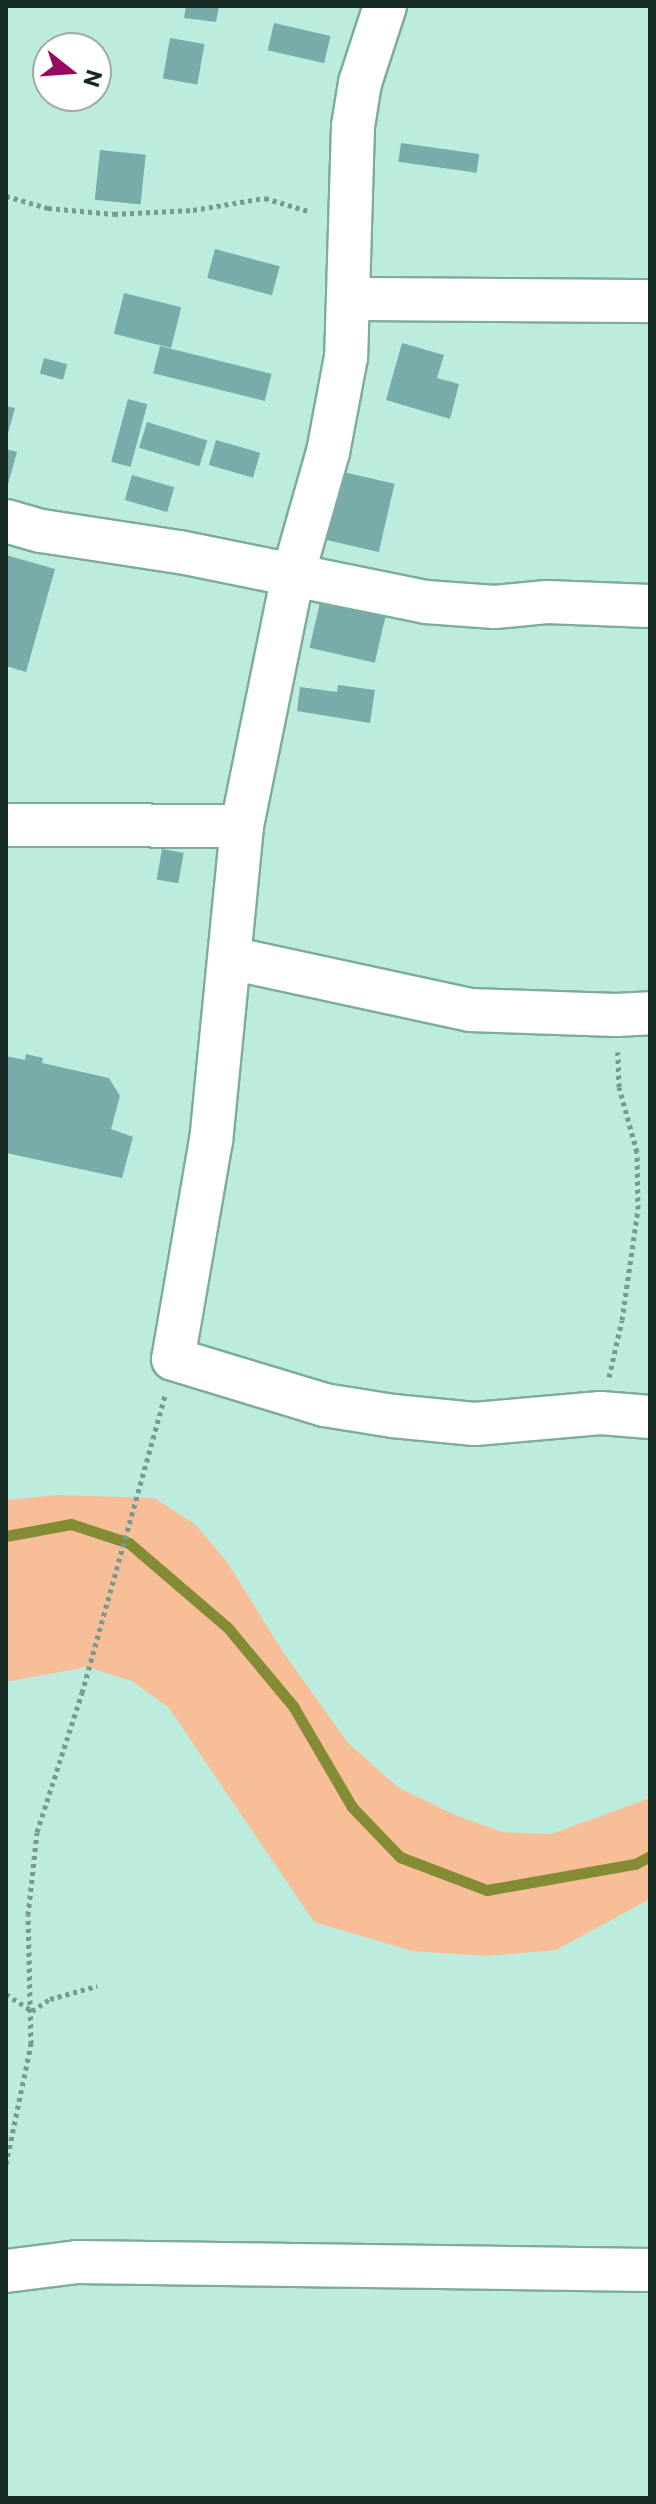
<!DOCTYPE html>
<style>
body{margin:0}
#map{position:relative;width:656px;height:2504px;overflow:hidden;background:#bbecdd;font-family:Commissioner,sans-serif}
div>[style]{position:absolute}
.green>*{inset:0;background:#f8be98}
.stream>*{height:11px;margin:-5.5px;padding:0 5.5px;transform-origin:5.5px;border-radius:5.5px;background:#838b33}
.building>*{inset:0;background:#78acab;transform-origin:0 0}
.path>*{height:5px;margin-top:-2.5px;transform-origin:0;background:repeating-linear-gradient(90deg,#759a8f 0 4px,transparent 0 8px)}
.roads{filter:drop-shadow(2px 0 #7dac9d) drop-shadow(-2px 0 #7dac9d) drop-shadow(0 2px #7dac9d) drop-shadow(0 -2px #7dac9d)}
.minor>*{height:42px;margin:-21px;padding:0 21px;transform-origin:21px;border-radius:21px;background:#fff}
span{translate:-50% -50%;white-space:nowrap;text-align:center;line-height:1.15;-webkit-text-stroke:8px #fff;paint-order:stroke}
.frame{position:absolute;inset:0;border:8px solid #162a24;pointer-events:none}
.north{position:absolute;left:32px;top:32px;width:80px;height:80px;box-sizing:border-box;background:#fff;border:2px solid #a2aaa7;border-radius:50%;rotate:107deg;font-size:22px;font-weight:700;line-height:32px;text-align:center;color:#162a24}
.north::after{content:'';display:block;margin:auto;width:28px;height:36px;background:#990a5c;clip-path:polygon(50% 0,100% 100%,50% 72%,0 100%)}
</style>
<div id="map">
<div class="green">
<div style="clip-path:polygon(56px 1495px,154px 1498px,195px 1524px,227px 1562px,283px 1652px,348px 1743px,399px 1788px,455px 1815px,502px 1832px,551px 1834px,650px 1798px,650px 1899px,556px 1950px,487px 1956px,412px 1951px,314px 1922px,169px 1708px,132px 1681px,87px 1667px,6px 1682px,6px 1500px)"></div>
</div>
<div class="stream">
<div style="left:6px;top:1536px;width:66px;rotate:-10.5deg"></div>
<div style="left:71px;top:1524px;width:61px;rotate:18.1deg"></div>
<div style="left:129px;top:1543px;width:130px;rotate:40.6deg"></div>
<div style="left:228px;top:1628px;width:102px;rotate:50.2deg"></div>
<div style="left:293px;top:1706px;width:117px;rotate:59.7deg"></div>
<div style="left:352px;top:1807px;width:69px;rotate:46.2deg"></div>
<div style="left:400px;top:1857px;width:93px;rotate:20.8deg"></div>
<div style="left:487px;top:1890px;width:150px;rotate:-10deg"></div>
<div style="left:635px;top:1864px;width:17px;rotate:-28deg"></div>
</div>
<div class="building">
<div style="clip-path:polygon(186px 6px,219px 6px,216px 22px,184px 18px)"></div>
<div style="left:274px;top:23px;width:58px;height:28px;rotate:13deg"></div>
<div style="left:170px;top:38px;width:35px;height:41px;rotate:10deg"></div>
<div style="left:401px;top:143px;width:79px;height:19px;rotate:8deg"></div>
<div style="left:100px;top:150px;width:46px;height:50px;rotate:6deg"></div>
<div style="left:215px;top:249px;width:67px;height:30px;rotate:15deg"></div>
<div style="left:124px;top:293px;width:59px;height:42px;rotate:14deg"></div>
<div style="clip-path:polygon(402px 343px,444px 355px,437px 378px,459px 384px,450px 419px,386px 400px)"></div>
<div style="left:160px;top:346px;width:115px;height:28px;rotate:14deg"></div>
<div style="left:44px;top:358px;width:24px;height:16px;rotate:15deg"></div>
<div style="left:128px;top:399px;width:20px;height:65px;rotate:15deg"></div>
<div style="clip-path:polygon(6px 406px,15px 408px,7px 437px,6px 436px)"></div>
<div style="left:147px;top:422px;width:63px;height:27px;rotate:17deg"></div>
<div style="left:216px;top:440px;width:46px;height:26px;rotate:16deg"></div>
<div style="clip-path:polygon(6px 449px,17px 452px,7px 488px,6px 488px)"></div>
<div style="left:339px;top:471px;width:57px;height:70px;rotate:13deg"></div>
<div style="left:132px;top:475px;width:44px;height:26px;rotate:16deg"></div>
<div style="clip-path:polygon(6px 555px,55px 569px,26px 672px,6px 666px)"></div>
<div style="left:321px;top:598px;width:67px;height:51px;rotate:13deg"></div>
<div style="clip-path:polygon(338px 685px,375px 690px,370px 723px,297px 711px,300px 687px,337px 692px)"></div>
<div style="left:162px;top:849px;width:22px;height:31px;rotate:10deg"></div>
<div style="clip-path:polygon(26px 1054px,43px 1058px,42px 1063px,109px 1078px,120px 1096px,111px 1129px,133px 1137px,122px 1178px,6px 1153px,6px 1056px,25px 1060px)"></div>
</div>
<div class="path">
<div style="left:6px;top:196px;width:44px;rotate:15.9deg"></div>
<div style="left:48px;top:208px;width:66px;rotate:5.2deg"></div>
<div style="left:114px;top:214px;width:79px;rotate:-2.9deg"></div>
<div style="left:193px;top:210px;width:73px;rotate:-9.5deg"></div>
<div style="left:265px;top:198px;width:48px;rotate:16.9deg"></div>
<div style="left:609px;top:1377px;width:58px;rotate:-77.2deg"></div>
<div style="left:622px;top:1320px;width:112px;rotate:-81.8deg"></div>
<div style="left:638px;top:1209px;width:57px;rotate:-91deg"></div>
<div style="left:637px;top:1152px;width:67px;rotate:-105.5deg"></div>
<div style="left:619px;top:1087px;width:35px;rotate:-92deg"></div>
<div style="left:6px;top:1994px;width:31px;rotate:33deg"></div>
<div style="left:32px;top:2011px;width:22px;rotate:-34deg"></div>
<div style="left:50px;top:1999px;width:49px;rotate:-15.5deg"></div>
<div style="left:6px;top:2164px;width:123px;rotate:-78.2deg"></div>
<div style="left:31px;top:2044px;width:129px;rotate:-91.3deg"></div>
<div style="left:28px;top:1915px;width:83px;rotate:-83.8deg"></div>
<div style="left:37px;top:1832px;width:146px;rotate:-72.1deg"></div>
<div style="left:82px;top:1693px;width:309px;rotate:-74.4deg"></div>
</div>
<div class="roads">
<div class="minor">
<div style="left:385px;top:6px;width:81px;rotate:108deg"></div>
<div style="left:360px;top:83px;width:44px;rotate:99.2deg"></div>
<div style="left:353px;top:126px;width:231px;rotate:91.7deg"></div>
<div style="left:346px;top:357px;width:97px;rotate:100.7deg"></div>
<div style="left:328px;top:452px;width:128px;rotate:105.9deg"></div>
<div style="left:293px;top:575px;width:256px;rotate:101.5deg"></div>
<div style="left:242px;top:826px;width:316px;rotate:95.6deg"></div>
<div style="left:211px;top:1140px;width:222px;rotate:99.8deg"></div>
<div style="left:173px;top:1359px;width:158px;rotate:16.9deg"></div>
<div style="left:324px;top:1405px;width:70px;rotate:9.1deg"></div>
<div style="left:393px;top:1416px;width:82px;rotate:5.6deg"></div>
<div style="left:475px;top:1424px;width:126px;rotate:-5deg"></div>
<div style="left:601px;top:1413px;width:49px;rotate:4.7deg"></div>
<div style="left:351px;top:299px;width:299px;rotate:0.4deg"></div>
<div style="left:6px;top:521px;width:37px;rotate:16deg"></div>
<div style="left:42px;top:531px;width:140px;rotate:8.7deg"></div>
<div style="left:180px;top:552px;width:251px;rotate:11.5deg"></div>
<div style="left:426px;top:602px;width:69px;rotate:4.1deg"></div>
<div style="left:495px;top:607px;width:52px;rotate:-5.5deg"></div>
<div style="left:547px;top:602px;width:103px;rotate:2.2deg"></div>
<div style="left:6px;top:825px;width:236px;rotate:0.2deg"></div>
<div style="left:230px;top:958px;width:246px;rotate:12.2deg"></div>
<div style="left:470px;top:1010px;width:146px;rotate:2deg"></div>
<div style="left:616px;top:1015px;width:34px;rotate:-3deg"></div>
<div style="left:6px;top:2271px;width:72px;rotate:-7.2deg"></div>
<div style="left:77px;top:2262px;width:573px;rotate:0.8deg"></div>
</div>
</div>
<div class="frame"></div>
<div class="north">N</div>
</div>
